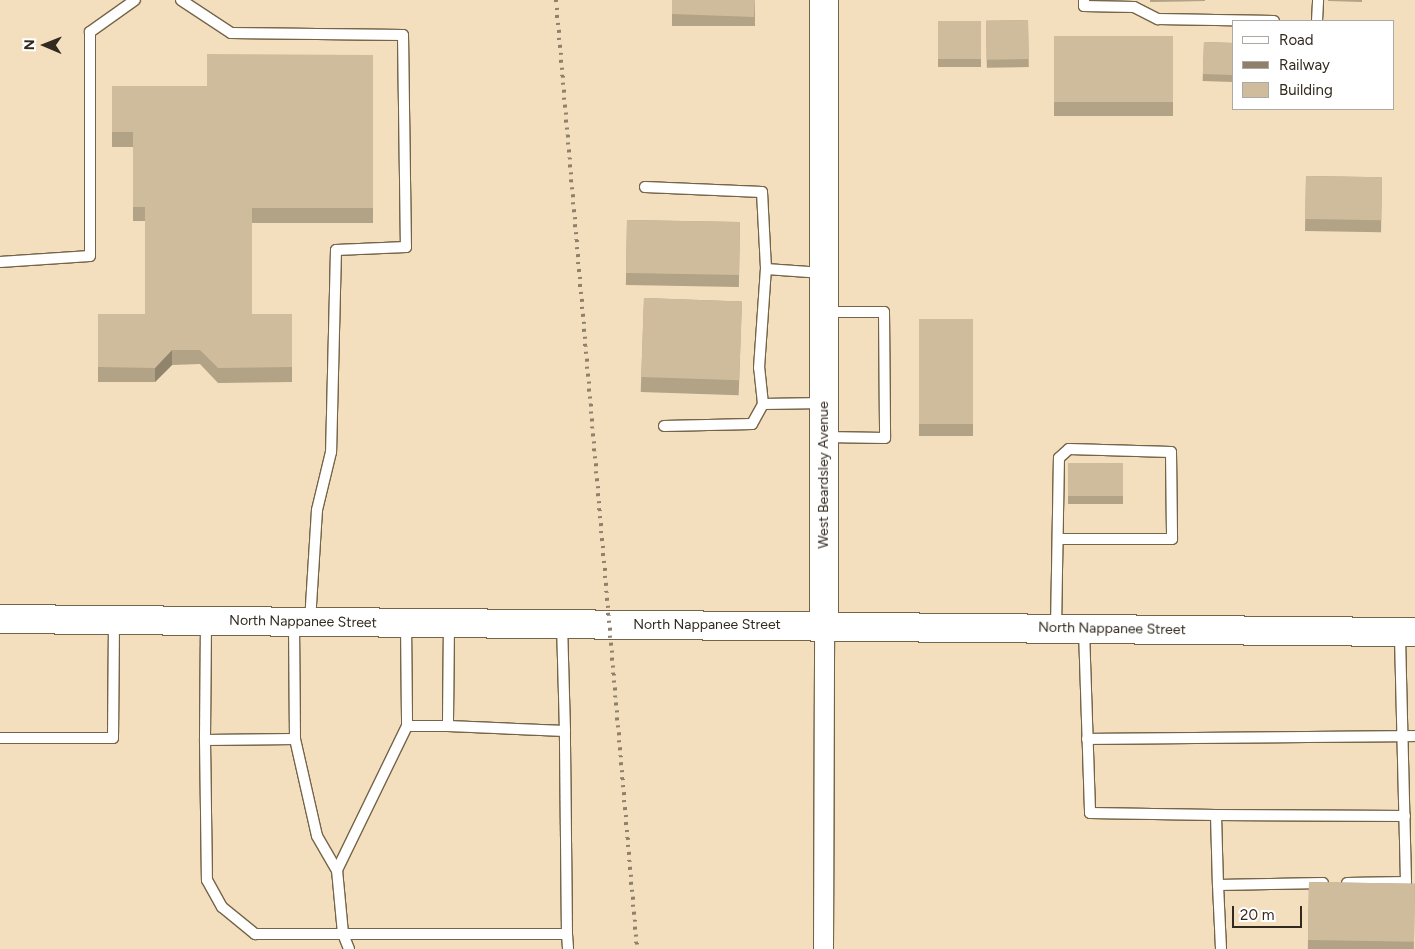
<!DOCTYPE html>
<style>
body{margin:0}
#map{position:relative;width:1415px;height:949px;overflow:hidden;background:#f3dfbe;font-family:Figtree,sans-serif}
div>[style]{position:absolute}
.roads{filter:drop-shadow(1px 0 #756447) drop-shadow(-1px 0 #756447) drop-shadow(0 1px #756447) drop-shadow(0 -1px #756447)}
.service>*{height:10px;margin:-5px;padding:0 5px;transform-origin:5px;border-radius:5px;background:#fff}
.minor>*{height:19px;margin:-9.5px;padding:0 9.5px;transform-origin:9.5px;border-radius:9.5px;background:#fff}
.secondary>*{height:28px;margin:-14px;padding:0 14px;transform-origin:14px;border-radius:14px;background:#fff}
.primary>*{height:28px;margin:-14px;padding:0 14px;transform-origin:14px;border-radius:14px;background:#fff}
.rail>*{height:4px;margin-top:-2px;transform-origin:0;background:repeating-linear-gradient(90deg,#8e806a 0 2.5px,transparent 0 7.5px)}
.wall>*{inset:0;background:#b2a286;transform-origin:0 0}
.shaded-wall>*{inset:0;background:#91846d}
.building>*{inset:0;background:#cfbc9c;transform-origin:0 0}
span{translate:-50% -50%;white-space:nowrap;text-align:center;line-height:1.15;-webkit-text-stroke:4.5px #fff;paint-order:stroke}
.street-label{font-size:14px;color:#322a1e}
.legend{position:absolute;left:1232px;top:20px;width:162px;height:90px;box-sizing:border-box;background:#fff;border:1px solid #adaaa5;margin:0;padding:6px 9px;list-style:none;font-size:15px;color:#322a1e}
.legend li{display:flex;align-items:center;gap:10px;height:25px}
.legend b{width:25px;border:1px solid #adaaa5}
.north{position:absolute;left:20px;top:20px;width:50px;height:50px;-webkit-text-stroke:4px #fff;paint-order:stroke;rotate:271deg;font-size:14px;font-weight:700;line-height:20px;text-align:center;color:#322a1e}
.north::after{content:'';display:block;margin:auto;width:18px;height:22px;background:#322a1e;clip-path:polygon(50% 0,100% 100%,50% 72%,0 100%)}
.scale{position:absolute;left:1232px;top:906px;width:70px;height:22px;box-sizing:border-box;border:2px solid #322a1e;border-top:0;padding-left:6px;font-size:15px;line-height:18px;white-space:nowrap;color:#322a1e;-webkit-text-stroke:4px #fff;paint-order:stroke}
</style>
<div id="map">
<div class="roads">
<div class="service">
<div style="left:181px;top:0;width:60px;rotate:33.4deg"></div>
<div style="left:231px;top:33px;width:172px;rotate:0.7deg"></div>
<div style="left:403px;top:35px;width:212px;rotate:89.2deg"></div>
<div style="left:406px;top:247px;width:70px;rotate:177.5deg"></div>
<div style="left:336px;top:250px;width:202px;rotate:91.4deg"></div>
<div style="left:331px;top:452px;width:60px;rotate:103.6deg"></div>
<div style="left:317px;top:510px;width:110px;rotate:93.6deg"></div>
<div style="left:1084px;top:0;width:6px;rotate:90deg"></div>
<div style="left:1084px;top:6px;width:50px;rotate:1.1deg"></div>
<div style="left:1134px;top:7px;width:27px;rotate:27deg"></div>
<div style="left:1158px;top:19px;width:116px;rotate:1deg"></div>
<div style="left:1317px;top:21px;width:21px;rotate:-87deg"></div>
<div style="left:645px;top:187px;width:117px;rotate:2.4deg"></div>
<div style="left:762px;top:192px;width:77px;rotate:87deg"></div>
<div style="left:766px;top:269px;width:57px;rotate:4deg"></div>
<div style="left:0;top:262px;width:90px;rotate:-3.8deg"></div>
<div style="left:90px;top:256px;width:224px;rotate:-90deg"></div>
<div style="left:90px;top:32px;width:55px;rotate:-35.4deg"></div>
<div style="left:824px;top:312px;width:60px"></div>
<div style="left:884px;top:312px;width:126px;rotate:89.5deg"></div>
<div style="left:885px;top:438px;width:60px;rotate:-179deg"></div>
<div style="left:763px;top:404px;width:36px;rotate:-96deg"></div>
<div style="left:759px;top:368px;width:99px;rotate:-86deg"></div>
<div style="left:664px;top:426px;width:88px;rotate:-1.3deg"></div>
<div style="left:752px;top:424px;width:23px;rotate:-61deg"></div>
<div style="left:763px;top:404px;width:61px;rotate:-0.9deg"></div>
<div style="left:206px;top:622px;width:118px;rotate:90.5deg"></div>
<div style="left:205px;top:740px;width:90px;rotate:-0.6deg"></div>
<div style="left:295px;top:739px;width:117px;rotate:-90.5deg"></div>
<div style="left:406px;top:623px;width:103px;rotate:89.4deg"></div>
<div style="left:407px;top:726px;width:41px"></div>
<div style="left:449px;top:624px;width:102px;rotate:90.6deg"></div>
<div style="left:448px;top:726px;width:117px;rotate:2.4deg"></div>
<div style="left:565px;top:731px;width:105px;rotate:-91.6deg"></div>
<div style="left:1056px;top:628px;width:170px;rotate:-89deg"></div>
<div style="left:1059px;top:458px;width:13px;rotate:-42deg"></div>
<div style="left:1069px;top:449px;width:102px;rotate:1.7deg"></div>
<div style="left:1171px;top:452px;width:87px;rotate:89.3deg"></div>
<div style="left:1172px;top:539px;width:114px;rotate:180deg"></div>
<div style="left:1084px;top:630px;width:183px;rotate:88.1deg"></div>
<div style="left:1090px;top:813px;width:126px;rotate:0.9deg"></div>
<div style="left:1216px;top:815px;width:70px;rotate:88.4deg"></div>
<div style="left:1218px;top:885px;width:105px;rotate:-1.1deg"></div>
<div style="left:407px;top:726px;width:160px;rotate:115.9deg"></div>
<div style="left:337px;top:870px;width:64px;rotate:84.6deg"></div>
<div style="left:343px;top:934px;width:224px"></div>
<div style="left:567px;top:934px;width:203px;rotate:-90.6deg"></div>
<div style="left:0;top:738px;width:113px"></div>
<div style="left:113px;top:738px;width:118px;rotate:-89.5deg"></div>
<div style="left:295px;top:739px;width:99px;rotate:77.2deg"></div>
<div style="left:317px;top:836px;width:39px;rotate:60deg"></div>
<div style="left:1087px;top:739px;width:328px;rotate:-0.5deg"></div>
<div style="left:205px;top:740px;width:140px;rotate:89.2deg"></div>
<div style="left:207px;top:880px;width:31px;rotate:61deg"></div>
<div style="left:222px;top:907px;width:43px;rotate:39.3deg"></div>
<div style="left:255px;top:934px;width:88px"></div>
<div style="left:343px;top:934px;width:16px;rotate:68deg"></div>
<div style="left:1216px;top:815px;width:189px;rotate:0.3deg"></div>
<div style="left:1347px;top:883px;width:59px;rotate:-1deg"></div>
<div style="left:1406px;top:882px;width:249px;rotate:-91.4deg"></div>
<div style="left:1218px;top:885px;width:64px;rotate:87.3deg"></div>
<div style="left:567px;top:934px;width:15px;rotate:86deg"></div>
</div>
<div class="minor">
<div style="left:823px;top:949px;width:323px;rotate:-89.8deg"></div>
</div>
<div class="secondary">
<div style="left:824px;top:626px;width:626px;rotate:-90deg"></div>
</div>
<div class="primary">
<div style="left:0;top:619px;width:1415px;rotate:0.53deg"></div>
</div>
</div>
<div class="rail">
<div style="left:556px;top:0;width:952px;rotate:85.12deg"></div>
</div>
<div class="wall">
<div style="left:672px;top:0;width:83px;height:26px"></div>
<div style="clip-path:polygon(1150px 0,1205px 0,1205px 1px,1150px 2px)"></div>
<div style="clip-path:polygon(1328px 0,1362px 0,1362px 2px,1328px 1px)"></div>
<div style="left:1028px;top:20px;width:47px;height:42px;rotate:89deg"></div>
<div style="left:938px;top:21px;width:43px;height:46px"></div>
<div style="left:1054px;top:36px;width:119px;height:80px"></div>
<div style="left:1204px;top:42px;width:30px;height:39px;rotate:2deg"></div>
<div style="clip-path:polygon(373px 55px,373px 223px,252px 223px,252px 314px,292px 314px,292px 382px,218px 383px,200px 364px,172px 365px,155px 382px,98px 382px,98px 314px,145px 314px,145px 221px,133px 221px,133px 147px,112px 147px,112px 86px,207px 86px)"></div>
<div style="left:1306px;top:176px;width:76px;height:55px;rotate:1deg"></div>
<div style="left:627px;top:220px;width:113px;height:65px;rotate:1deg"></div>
<div style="left:644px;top:298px;width:98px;height:94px;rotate:2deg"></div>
<div style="left:919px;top:319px;width:54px;height:117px"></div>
<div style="left:1068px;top:463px;width:55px;height:41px"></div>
<div style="left:1309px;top:882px;width:106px;height:67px;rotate:1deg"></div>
</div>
<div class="shaded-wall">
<div style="clip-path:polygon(172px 350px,172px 365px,155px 382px,155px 368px)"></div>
</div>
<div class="building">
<div style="clip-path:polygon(672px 0,755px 0,754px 17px,672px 14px)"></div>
<div style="left:1028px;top:20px;width:39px;height:42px;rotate:89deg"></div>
<div style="left:938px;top:21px;width:43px;height:38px"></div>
<div style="left:1054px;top:36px;width:119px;height:66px"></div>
<div style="left:1204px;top:42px;width:30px;height:32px;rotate:2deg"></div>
<div style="clip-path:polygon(207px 54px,373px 55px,373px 208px,252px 208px,252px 314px,292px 314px,292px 367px,218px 368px,200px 350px,172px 350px,155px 368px,98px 367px,98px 314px,145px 314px,145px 207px,133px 207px,133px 132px,112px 132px,112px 86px,207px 86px)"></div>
<div style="left:1306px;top:176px;width:76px;height:43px;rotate:1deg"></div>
<div style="left:627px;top:220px;width:113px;height:53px;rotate:1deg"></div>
<div style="left:644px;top:298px;width:98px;height:79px;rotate:2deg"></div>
<div style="left:919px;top:319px;width:54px;height:105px"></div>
<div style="left:1068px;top:463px;width:55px;height:33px"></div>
<div style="left:1309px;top:882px;width:106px;height:58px;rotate:1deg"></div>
</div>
<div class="street-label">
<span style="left:824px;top:475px;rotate:-90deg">West Beardsley Avenue</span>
<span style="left:303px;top:622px;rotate:1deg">North Nappanee Street</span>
<span style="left:707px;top:625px">North Nappanee Street</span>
<span style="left:1112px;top:629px;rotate:1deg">North Nappanee Street</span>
</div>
<ul class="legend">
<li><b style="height:6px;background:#fff"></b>Road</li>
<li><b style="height:6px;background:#8e806a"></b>Railway</li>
<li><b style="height:14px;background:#cfbc9c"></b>Building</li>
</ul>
<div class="north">N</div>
<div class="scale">20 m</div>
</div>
